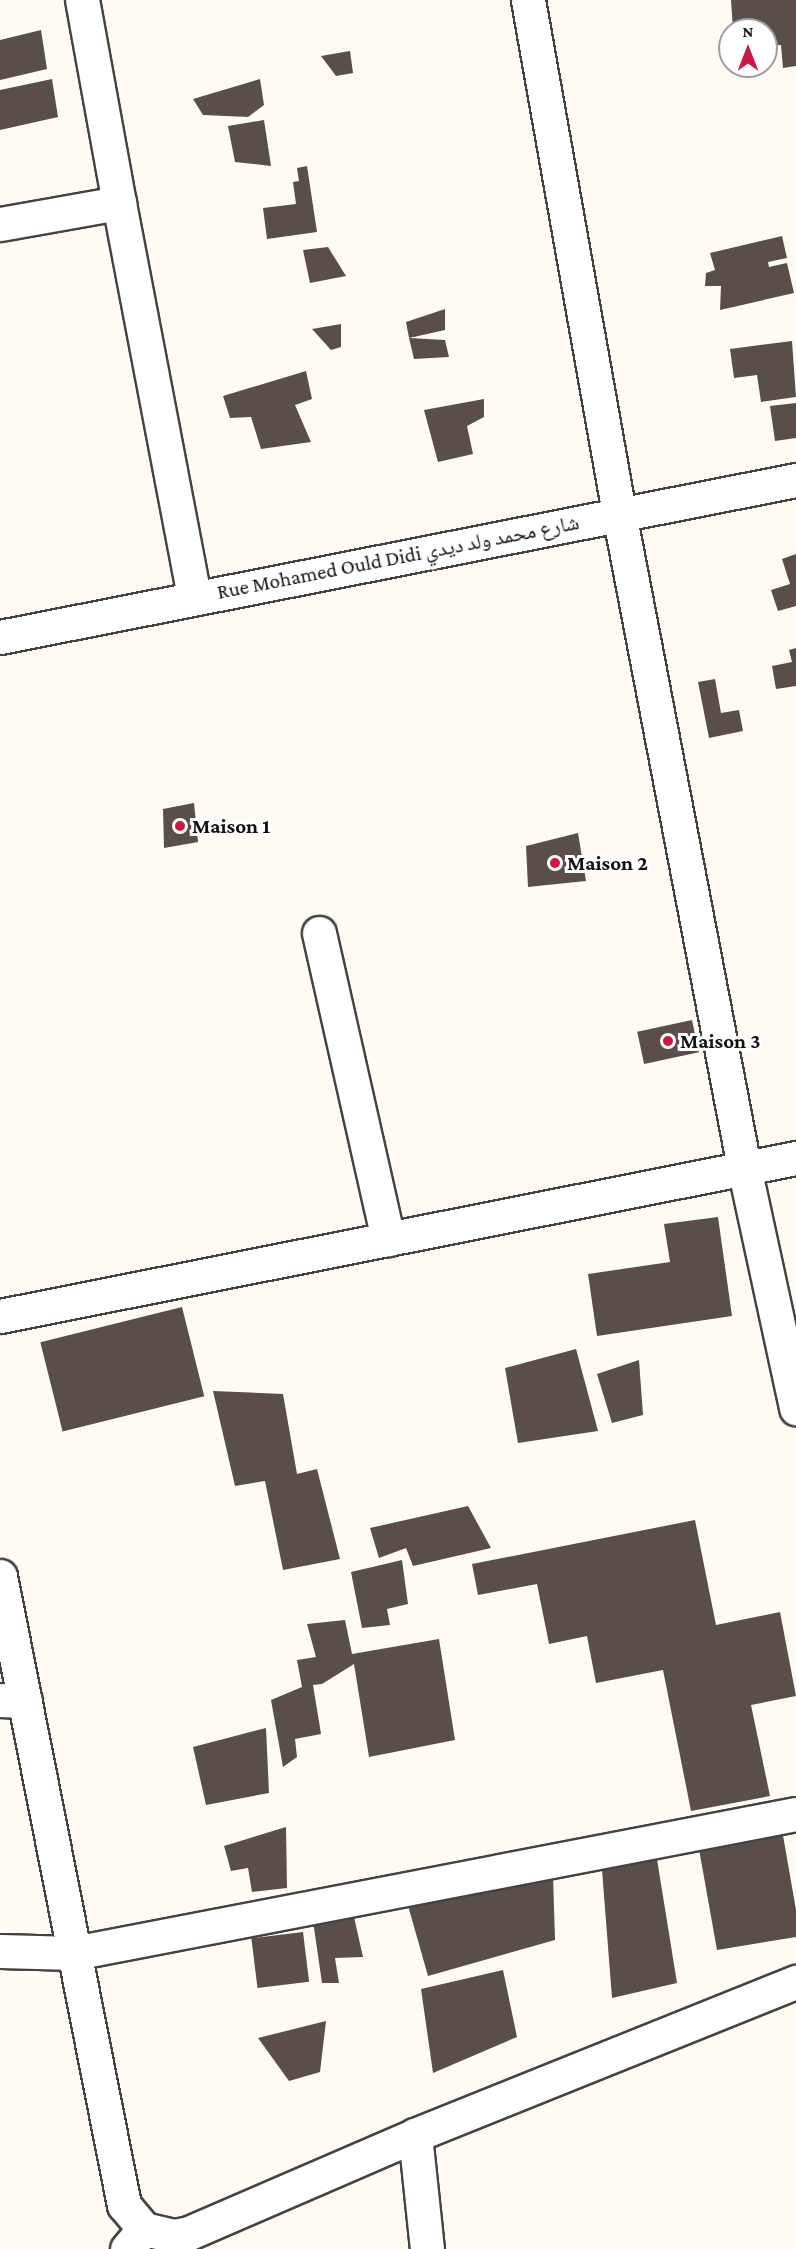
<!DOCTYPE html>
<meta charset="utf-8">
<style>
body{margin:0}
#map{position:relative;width:796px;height:2249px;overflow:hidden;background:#fffbf3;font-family:"Crimson Pro","Noto Naskh Arabic",serif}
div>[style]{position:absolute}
.building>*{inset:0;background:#5a4e4b;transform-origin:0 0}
.roads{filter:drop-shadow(2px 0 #434343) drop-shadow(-2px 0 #434343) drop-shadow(0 2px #434343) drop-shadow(0 -2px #434343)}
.minor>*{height:33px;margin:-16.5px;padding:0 16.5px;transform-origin:16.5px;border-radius:16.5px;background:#fff}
.tertiary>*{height:33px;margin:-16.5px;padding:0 16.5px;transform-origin:16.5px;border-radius:16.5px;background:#fff}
.dots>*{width:16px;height:16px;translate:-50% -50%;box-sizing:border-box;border:3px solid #fff;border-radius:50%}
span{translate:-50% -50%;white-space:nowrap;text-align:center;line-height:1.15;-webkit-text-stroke:6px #fff;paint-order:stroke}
.street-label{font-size:21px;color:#101010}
.poi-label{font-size:21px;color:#101010;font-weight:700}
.left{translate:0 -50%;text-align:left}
.north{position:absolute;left:718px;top:18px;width:60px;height:60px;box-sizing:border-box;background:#fff;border:2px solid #9f9f9f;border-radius:50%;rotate:0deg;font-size:16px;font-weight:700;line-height:24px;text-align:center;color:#101010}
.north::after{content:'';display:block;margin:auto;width:21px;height:27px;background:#d21642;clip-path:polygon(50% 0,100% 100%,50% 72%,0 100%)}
</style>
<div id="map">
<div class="building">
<div style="clip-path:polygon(731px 0,796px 0,796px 66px,783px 68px,781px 45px,766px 46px,766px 30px,733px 30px)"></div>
<div style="clip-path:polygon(41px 30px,47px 69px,0 80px,0 40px)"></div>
<div style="clip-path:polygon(350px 51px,353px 73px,336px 76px,321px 56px)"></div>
<div style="clip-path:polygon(52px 79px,58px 117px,0 130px,0 90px)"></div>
<div style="clip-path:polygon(260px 79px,264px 105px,248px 117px,203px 115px,193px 99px)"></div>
<div style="clip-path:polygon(264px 120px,271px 166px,235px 162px,228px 126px)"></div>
<div style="clip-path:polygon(307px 166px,317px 232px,267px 239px,263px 208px,296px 204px,293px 182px,299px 181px,297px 168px)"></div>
<div style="clip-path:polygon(782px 236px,787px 258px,768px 262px,769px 267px,787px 263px,794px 293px,720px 310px,721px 286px,705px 286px,706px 273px,715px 270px,710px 253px)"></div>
<div style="clip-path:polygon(328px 247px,346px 276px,310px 283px,303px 250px)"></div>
<div style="clip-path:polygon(445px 309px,445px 330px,409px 338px,445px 340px,449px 357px,414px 359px,409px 338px,406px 322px)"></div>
<div style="clip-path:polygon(341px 324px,341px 347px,331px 350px,312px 329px)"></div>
<div style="clip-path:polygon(792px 341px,796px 397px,761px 402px,757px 375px,734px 378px,730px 349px)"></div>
<div style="clip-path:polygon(306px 371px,312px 399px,295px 405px,311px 442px,261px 449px,251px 417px,230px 418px,223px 396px)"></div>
<div style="clip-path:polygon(484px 399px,484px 417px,467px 426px,473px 454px,438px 462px,424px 410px)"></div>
<div style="clip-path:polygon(796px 403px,796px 438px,775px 441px,770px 406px)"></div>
<div style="clip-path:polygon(796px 554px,796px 606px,778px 611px,771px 590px,790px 584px,782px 559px)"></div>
<div style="clip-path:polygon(796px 648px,796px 686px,776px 689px,772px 666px,792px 662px,789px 650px)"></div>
<div style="clip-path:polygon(715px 679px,721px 713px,739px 710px,743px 731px,709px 738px,698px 682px)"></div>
<div style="clip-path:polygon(194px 803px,198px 842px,164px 848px,163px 809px)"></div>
<div style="clip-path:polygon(578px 833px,586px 881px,528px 887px,526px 846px)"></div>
<div style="left:692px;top:1020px;width:33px;height:56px;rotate:78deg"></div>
<div style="clip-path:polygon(718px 1217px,732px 1316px,597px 1336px,588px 1274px,670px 1262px,664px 1224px)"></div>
<div style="left:182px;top:1307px;width:92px;height:146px;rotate:76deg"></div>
<div style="clip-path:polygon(576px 1349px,598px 1431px,518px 1443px,505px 1368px)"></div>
<div style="clip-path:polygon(639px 1360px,643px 1415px,612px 1423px,597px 1374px)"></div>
<div style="clip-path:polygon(213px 1391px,283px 1394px,297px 1474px,317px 1469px,340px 1559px,283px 1570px,265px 1481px,235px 1486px)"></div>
<div style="clip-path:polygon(468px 1506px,491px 1548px,413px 1566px,406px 1548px,379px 1558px,370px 1528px)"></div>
<div style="clip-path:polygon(695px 1520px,716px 1625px,780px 1612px,796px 1696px,751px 1705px,770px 1796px,691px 1811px,663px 1670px,596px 1683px,587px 1636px,549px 1644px,537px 1584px,478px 1595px,472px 1564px)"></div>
<div style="clip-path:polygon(402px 1560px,408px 1604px,387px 1609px,390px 1625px,362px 1628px,351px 1572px)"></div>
<div style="clip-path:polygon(345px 1620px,352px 1654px,439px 1639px,455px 1740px,369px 1757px,354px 1664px,322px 1684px,313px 1685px,321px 1734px,295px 1739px,297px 1757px,283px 1767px,271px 1700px,302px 1687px,297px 1660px,316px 1657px,307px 1624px)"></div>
<div style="clip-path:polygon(266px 1728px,269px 1793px,206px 1805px,193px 1747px)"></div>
<div style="clip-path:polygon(781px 1824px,796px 1910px,796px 1937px,717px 1950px,697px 1838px)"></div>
<div style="clip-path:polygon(286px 1827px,287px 1888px,252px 1892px,248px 1868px,231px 1871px,224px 1846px)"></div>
<div style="clip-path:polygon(656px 1853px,677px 1983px,612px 1998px,602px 1870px)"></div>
<div style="clip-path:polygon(553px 1876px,555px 1940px,428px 1976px,407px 1902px)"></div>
<div style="clip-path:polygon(352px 1908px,363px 1957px,335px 1958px,339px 1983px,322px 1983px,313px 1921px)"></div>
<div style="left:303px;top:1932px;width:50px;height:52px;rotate:83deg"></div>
<div style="clip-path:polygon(503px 1970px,517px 2037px,433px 2073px,421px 1989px)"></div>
<div style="clip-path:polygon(326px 2021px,320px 2072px,289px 2081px,258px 2038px)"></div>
</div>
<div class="roads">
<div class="minor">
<div style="left:528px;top:0;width:521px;rotate:79.94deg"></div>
<div style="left:619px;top:513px;width:666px;rotate:79.18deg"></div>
<div style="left:744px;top:1167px;width:247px;rotate:77.8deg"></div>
<div style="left:119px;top:203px;width:402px;rotate:79.2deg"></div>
<div style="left:0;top:224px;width:121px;rotate:-10deg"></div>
<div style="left:119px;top:203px;width:206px;rotate:-100.3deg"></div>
<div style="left:0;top:637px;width:811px;rotate:-11.16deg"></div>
<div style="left:319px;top:933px;width:314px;rotate:77.3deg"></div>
<div style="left:0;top:1316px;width:812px;rotate:-11.23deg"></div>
<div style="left:0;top:1700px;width:25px;rotate:2deg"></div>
<div style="left:0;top:1951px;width:74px;rotate:1.5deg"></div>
<div style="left:74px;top:1953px;width:735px;rotate:-10.9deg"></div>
<div style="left:415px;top:2135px;width:115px;rotate:84deg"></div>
<div style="left:127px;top:2249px;width:26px;rotate:-50deg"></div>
</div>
<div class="tertiary">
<div style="left:0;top:1576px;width:641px;rotate:78.85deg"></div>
<div style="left:124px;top:2205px;width:31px;rotate:50deg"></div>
<div style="left:144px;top:2229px;width:31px;rotate:13deg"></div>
<div style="left:174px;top:2236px;width:15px;rotate:-11deg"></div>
<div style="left:189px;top:2233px;width:246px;rotate:-23.4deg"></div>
<div style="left:415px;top:2135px;width:411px;rotate:-21.9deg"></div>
</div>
</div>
<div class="dots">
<div style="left:180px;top:826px;background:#d21642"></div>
<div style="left:555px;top:863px;background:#d21642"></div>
<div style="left:668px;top:1041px;background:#d21642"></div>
</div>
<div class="street-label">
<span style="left:398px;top:557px;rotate:-11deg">Rue Mohamed Ould Didi شارع محمد ولد ديدي</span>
</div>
<div class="poi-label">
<span class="left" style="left:192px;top:826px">Maison 1</span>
<span class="left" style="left:567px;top:863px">Maison 2</span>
<span class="left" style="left:680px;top:1041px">Maison 3</span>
</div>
<div class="north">N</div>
</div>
